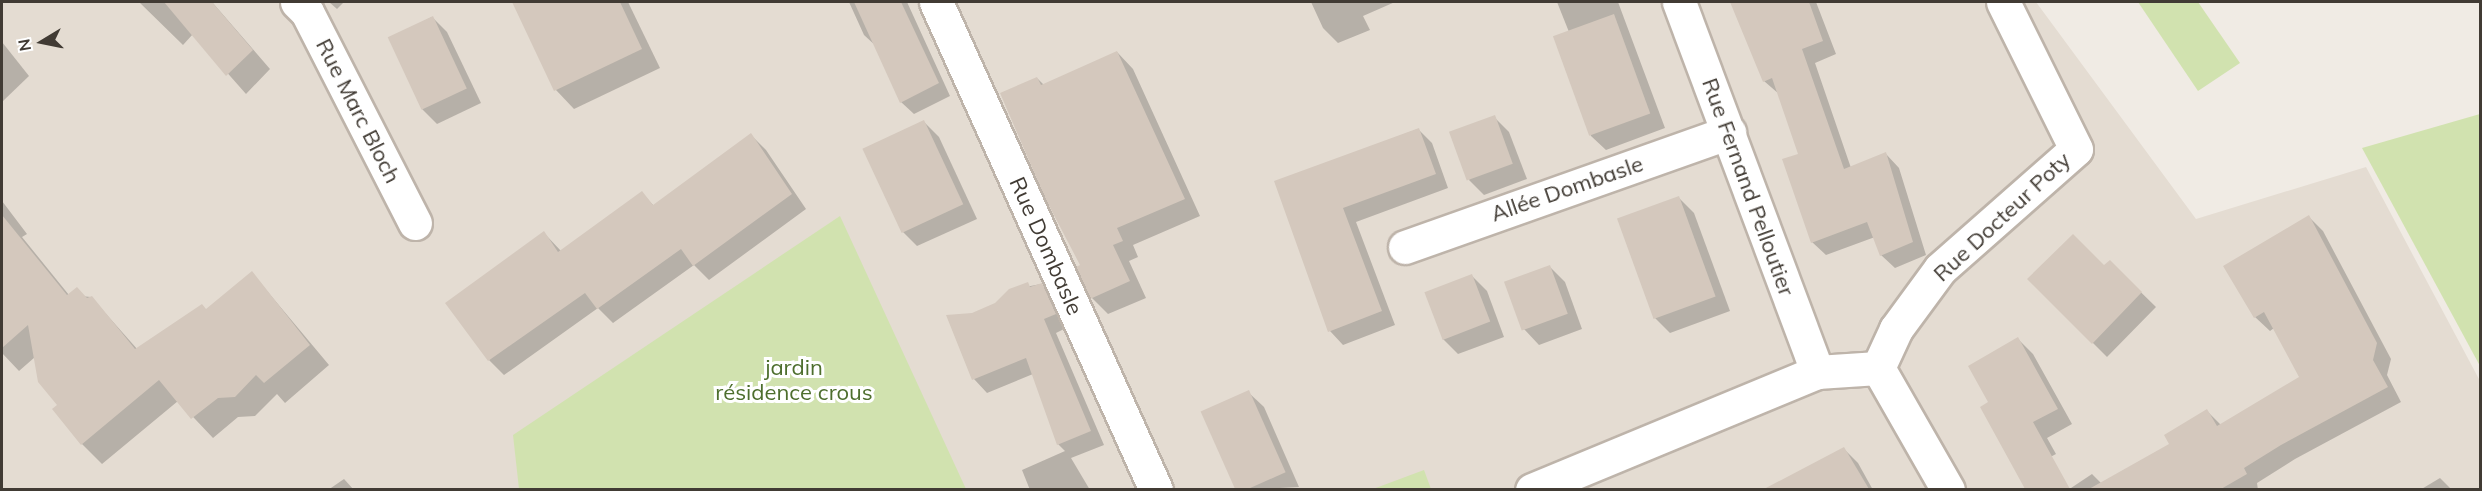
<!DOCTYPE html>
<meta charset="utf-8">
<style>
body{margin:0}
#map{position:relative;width:2482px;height:491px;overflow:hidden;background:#f0ebe4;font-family:Mulish,sans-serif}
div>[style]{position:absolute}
.residential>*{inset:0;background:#e4dcd2}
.green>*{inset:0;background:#d1e2af}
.shadow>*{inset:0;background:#0003}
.building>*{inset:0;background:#d4c8bd;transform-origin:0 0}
.roads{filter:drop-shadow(2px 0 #beb4aa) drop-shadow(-2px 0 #beb4aa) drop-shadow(0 2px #beb4aa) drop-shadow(0 -2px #beb4aa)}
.street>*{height:33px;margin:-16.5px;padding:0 16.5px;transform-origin:16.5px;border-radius:16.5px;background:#fff}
span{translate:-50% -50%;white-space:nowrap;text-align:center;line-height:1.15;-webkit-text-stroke:6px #fff;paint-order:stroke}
.street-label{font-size:22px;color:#413b34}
.park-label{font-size:22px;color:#4d6e2d}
.frame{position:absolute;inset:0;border:3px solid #413b34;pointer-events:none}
.north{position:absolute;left:12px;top:12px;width:60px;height:60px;-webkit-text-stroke:4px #fff;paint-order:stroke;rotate:260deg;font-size:16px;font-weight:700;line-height:24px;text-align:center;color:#413b34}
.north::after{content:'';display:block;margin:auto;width:21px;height:27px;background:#413b34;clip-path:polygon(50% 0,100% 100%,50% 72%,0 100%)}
</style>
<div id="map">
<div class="residential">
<div style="clip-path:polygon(2px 2px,2036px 2px,2196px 219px,2366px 167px,2480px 381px,2480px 489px,2px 489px)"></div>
</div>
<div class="green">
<div style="clip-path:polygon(2138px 2px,2198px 2px,2240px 63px,2198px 91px)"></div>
<div style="clip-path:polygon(2480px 114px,2480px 366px,2362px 148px)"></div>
<div style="clip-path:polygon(840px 216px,966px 489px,519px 489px,513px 435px)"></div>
<div style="clip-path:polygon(1424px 470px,1431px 489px,1373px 489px)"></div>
</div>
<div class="shadow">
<div style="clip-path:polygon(139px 2px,212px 2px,270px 69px,246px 94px,193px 34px,183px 45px)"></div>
<div style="clip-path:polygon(329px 2px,344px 2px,337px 9px)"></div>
<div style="clip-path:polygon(513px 2px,628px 2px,660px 68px,574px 109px,556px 90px)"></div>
<div style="clip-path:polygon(849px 2px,907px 2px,950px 96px,914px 114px,901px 102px,877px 47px,864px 35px)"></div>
<div style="clip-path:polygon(1311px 2px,1395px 2px,1363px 16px,1370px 30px,1338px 43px,1323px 28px)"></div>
<div style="clip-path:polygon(1557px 2px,1618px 2px,1665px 128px,1606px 150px,1591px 136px,1555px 37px,1569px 32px)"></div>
<div style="clip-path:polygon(1732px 2px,1816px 2px,1836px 54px,1815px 63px,1851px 168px,1886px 154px,1899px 168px,1926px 255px,1895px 268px,1881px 255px,1875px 237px,1826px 255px,1812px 242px,1800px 155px,1779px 94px,1764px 81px)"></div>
<div style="clip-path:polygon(432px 17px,447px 32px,481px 103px,437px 124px,422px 109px,390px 38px)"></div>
<div style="clip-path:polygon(2px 42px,29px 76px,2px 102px)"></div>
<div style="clip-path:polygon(1117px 52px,1133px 69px,1200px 216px,1133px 245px,1138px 257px,1129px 261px,1146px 298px,1108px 314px,1092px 298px,1037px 78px,1044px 85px)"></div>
<div style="clip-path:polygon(1494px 117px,1509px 132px,1527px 179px,1484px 195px,1469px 180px)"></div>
<div style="clip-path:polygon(924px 122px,939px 137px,977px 219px,917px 246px,902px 231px)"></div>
<div style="clip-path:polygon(1418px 129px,1432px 143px,1448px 188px,1356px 222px,1395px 325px,1343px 345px,1330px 331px,1275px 182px)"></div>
<div style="clip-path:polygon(751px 135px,766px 150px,806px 209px,709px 280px,694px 265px,613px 323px,598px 308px,504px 375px,489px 360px,544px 233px,561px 251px,642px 193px,654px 206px)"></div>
<div style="clip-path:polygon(1679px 198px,1694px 213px,1730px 311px,1670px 333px,1655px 318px)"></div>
<div style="clip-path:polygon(2px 201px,27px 234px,22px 237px,69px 295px,91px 297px,138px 350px,206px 311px,252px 273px,329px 365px,285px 403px,277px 394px,255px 416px,238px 417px,213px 438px,178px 401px,102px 464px,82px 444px,35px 357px,19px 371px,2px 353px)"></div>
<div style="clip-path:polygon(2309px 217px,2323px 231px,2391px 359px,2387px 375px,2401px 402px,2295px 459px,2257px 483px,2258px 490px,2068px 490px,2092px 474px,2102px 484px,2171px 445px,2207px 411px,2221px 425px,2301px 377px,2274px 328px,2270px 331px,2255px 317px)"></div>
<div style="clip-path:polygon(2110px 262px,2156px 307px,2107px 357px,2029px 279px,2104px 267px)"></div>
<div style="clip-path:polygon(1550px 267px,1565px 282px,1582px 329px,1539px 345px,1524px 329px,1506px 283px)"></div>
<div style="clip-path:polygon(1472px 276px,1487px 291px,1504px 337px,1458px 354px,1443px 339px)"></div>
<div style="clip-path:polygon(1041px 284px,1055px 298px,1068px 327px,1056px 333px,1104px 445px,1071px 458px,1090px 490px,1030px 490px,1022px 470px,1065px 451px,1058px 444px,1033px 374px,987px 393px,974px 379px,972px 315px,996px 304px,1009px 290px)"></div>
<div style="clip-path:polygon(2018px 339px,2033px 354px,2072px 424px,2047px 438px,2056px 454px,2024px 471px,1990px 403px)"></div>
<div style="clip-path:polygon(1248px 392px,1264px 407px,1299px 487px,1239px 490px,1202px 412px)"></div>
<div style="clip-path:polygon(1844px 449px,1858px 463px,1873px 490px,1771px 490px)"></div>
<div style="clip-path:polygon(2440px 478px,2452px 490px,2420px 490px)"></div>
<div style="clip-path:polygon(344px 479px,354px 490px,328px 490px)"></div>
</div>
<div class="building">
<div style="clip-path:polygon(164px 2px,212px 2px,253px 50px,226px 76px)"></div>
<div style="clip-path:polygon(512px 2px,620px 2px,642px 49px,554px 91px)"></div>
<div style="clip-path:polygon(854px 2px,901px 2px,939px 83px,900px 103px)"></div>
<div style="clip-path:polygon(1730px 2px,1809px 2px,1823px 41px,1802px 49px,1844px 169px,1886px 152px,1913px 242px,1880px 256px,1867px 222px,1811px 243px,1782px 159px,1798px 154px,1772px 78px,1763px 82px)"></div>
<div style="left:1614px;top:14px;width:106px;height:65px;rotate:70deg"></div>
<div style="left:433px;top:16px;width:80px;height:50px;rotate:65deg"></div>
<div style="clip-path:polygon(1117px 51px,1185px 199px,1117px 228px,1123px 241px,1113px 245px,1130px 281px,1090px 299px,1076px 267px,1080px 265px,1045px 198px,1000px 93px,1037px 77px,1041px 85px)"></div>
<div style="left:1495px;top:115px;width:52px;height:49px;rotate:70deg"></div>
<div style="left:924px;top:120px;width:93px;height:68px;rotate:65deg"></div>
<div style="clip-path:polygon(1419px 128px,1436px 174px,1343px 208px,1382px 311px,1328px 332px,1274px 181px)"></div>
<div style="clip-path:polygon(751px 133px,792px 194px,693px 266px,681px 249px,597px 309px,585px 293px,488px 361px,445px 303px,544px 231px,558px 252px,642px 191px,653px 205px)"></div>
<div style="left:1679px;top:196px;width:107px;height:66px;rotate:70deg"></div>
<div style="clip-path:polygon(2px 215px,67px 295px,77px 287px,87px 298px,92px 296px,135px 349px,202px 304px,206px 309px,252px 271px,310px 345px,264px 383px,256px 375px,235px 397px,218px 398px,191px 419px,159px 380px,81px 445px,52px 409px,57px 405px,38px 382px,28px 325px,2px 348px)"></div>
<div style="clip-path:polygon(2309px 215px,2377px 343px,2373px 360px,2388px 387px,2281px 445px,2244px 468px,2247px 474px,2221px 489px,2089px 489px,2169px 444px,2164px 435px,2207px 409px,2217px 426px,2299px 377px,2264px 312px,2254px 318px,2223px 266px)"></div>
<div style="clip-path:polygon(2073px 234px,2104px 265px,2110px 260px,2142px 292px,2092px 344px,2027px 279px)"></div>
<div style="left:1550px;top:265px;width:52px;height:49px;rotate:70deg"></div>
<div style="left:1472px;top:274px;width:51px;height:51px;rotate:69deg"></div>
<div style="clip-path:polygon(1028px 282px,1030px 287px,1042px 283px,1056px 314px,1044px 319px,1091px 431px,1057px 445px,1026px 358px,972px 380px,946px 315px,972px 313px,995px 303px,1009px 289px)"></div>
<div style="clip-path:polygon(2018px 337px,2058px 409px,2033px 422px,2070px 489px,2025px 489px,1980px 407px,1988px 402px,1968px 366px)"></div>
<div style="left:1249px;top:390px;width:90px;height:53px;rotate:66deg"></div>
<div style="clip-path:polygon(1844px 447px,1869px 489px,1764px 489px)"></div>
</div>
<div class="roads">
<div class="street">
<div style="left:297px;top:2px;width:14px;rotate:45deg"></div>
<div style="left:307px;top:12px;width:237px;rotate:62.9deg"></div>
<div style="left:936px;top:2px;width:535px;rotate:65.73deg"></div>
<div style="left:1679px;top:2px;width:395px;rotate:69.5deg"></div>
<div style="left:1405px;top:247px;width:344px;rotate:-19.5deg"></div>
<div style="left:1532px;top:490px;width:308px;rotate:-22.5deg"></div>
<div style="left:1817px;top:372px;width:61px;rotate:-3.8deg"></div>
<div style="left:1948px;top:490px;width:141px;rotate:-119.8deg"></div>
<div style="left:1878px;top:368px;width:43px;rotate:-65.2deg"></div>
<div style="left:1896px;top:329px;width:74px;rotate:-53.7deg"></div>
<div style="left:1940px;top:269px;width:181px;rotate:-41.4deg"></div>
<div style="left:2076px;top:149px;width:164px;rotate:-116.4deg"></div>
</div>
</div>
<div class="street-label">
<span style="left:358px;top:111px;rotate:63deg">Rue Marc Bloch</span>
<span style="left:1748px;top:187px;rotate:70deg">Rue Fernand Pelloutier</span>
<span style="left:1567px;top:189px;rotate:-19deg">Allée Dombasle</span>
<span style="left:2002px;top:217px;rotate:-43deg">Rue Docteur Poty</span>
<span style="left:1046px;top:246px;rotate:66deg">Rue Dombasle</span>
</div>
<div class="park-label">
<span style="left:794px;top:380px">jardin<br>résidence crous</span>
</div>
<div class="frame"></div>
<div class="north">N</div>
</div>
